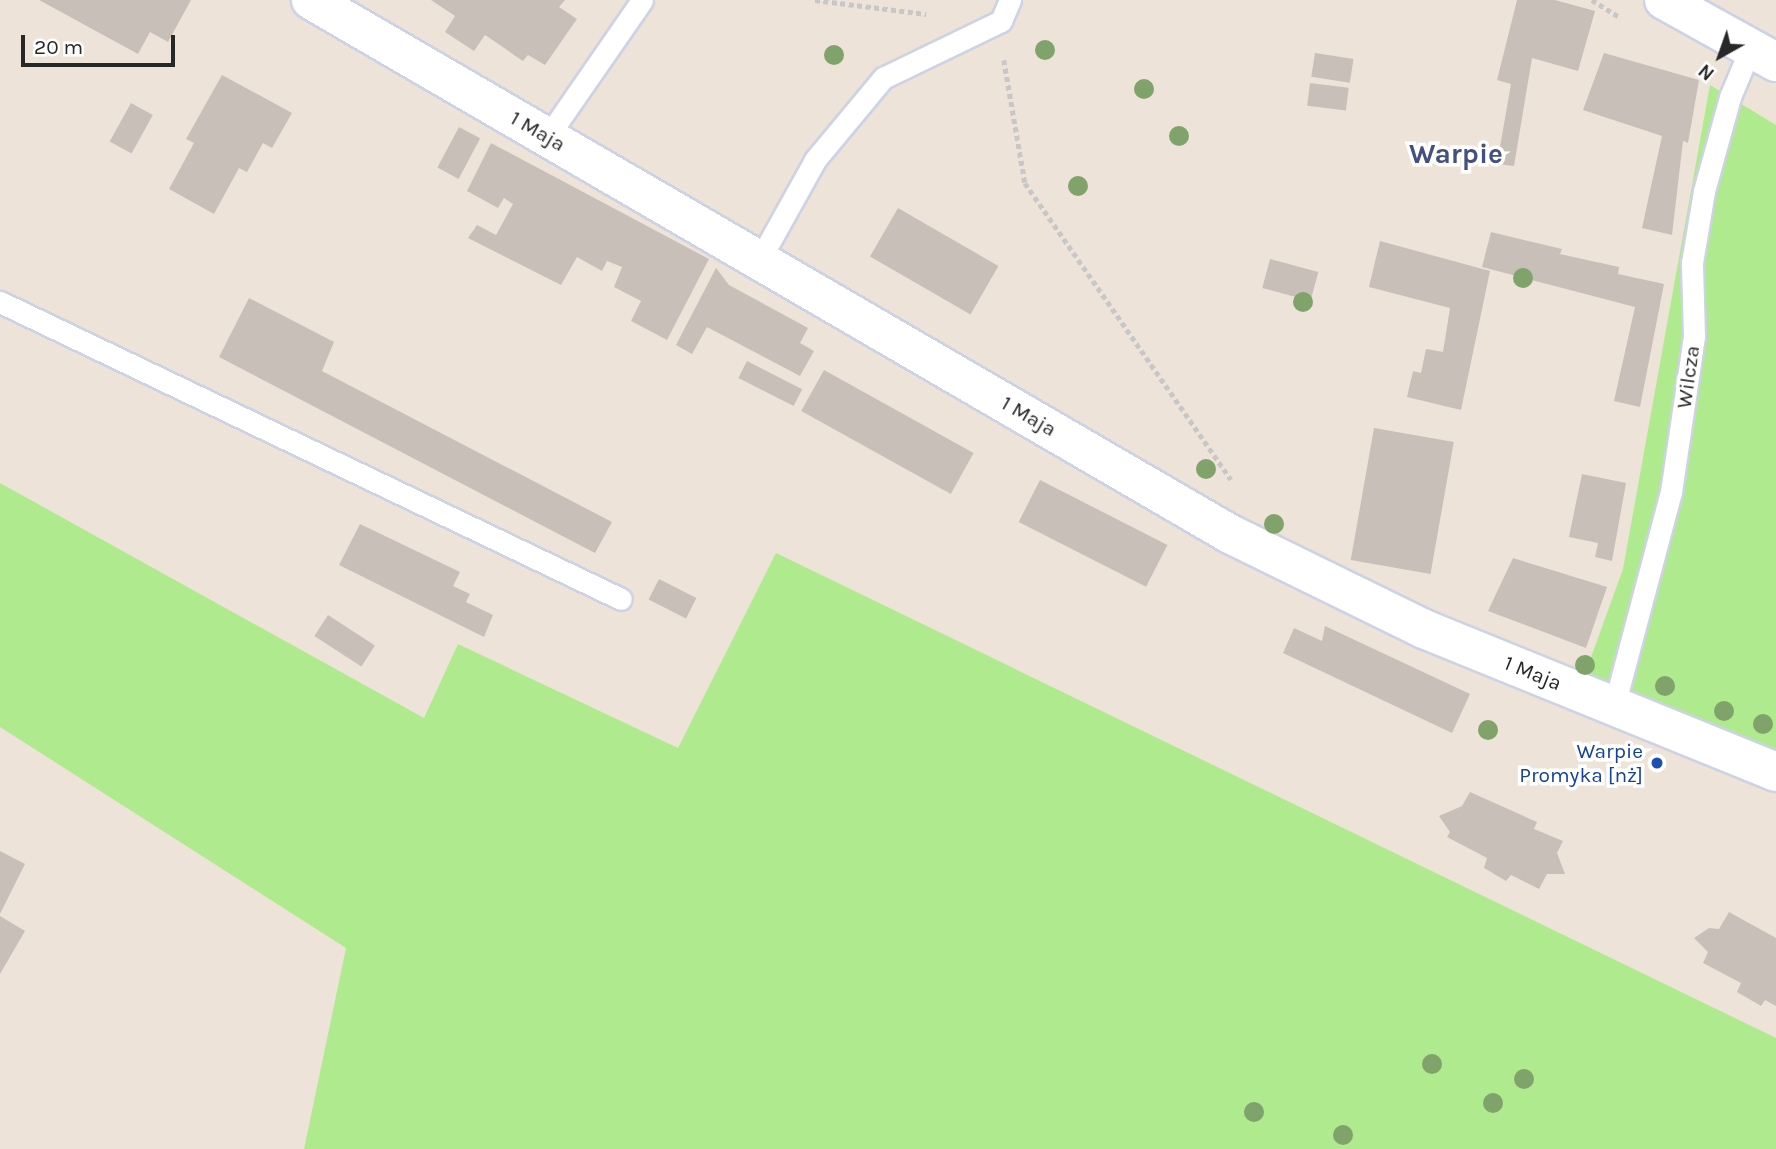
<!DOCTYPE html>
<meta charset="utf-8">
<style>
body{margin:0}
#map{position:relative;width:1776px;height:1149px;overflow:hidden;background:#ede3d8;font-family:Karla,sans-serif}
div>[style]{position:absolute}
.green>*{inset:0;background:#b0ea8e}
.building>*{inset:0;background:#c8c0b8;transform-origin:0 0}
.path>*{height:4.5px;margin-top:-2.25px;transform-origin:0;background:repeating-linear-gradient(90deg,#c7c7c7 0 5px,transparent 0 8.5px)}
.roads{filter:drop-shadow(2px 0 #cdd2e4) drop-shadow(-2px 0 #cdd2e4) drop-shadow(0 2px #cdd2e4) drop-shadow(0 -2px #cdd2e4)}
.lane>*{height:21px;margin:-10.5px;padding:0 10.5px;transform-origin:10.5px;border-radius:10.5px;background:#fff}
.street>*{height:38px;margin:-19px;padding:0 19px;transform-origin:19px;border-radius:19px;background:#fff}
.trees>*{width:20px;height:20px;margin:-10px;border-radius:50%;background:#80a26b}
.dots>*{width:19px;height:19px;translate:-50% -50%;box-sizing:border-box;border:4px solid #fff;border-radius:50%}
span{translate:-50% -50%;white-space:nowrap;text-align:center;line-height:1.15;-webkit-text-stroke:7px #fff;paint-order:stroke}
.street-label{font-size:21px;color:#282828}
.transit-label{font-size:21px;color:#164399}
.right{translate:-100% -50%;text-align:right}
.district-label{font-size:28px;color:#44507d;font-weight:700}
.north{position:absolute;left:1685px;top:21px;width:70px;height:70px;-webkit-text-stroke:5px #fff;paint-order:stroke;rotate:220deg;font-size:19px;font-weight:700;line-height:28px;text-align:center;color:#282828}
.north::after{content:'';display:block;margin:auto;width:24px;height:32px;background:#282828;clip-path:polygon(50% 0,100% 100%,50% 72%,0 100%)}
.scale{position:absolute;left:21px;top:35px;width:154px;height:32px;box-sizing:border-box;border:4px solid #282828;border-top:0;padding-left:9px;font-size:21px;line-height:24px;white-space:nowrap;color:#282828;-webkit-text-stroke:5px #fff;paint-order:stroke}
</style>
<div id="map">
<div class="green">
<div style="clip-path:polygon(1710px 85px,1776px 125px,1776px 752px,1585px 674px,1623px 569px)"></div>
<div style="clip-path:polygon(0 483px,424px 718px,458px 644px,678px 748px,776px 553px,1776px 1038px,1776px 1149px,304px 1149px,346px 948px,0 727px)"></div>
</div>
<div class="building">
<div style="clip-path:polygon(39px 0,191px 0,168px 42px,150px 32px,138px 54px)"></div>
<div style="clip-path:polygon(431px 0,565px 0,559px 7px,577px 19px,545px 65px,528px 55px,523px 61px,485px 35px,474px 51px,445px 32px,455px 16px)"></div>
<div style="clip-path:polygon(1517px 0,1555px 0,1595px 11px,1578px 71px,1532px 58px,1514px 166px,1497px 164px,1511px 84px,1497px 80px)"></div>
<div style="left:1315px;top:53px;width:39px;height:24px;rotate:9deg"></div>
<div style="clip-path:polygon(1604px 53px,1699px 80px,1688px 143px,1683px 141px,1672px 235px,1642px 228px,1662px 136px,1583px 110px)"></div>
<div style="clip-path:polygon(222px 75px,292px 113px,272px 148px,263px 143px,247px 172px,239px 168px,214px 214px,169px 189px,194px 143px,186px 139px)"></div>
<div style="left:1310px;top:83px;width:39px;height:23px;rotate:7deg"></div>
<div style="left:131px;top:103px;width:25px;height:44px;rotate:29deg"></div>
<div style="left:459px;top:127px;width:24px;height:46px;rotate:28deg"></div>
<div style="clip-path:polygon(491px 143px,709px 259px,667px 340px,631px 321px,641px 301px,614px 287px,622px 267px,607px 261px,602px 271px,577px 257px,561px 285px,468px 238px,477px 225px,496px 235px,513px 204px,504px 198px,498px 208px,467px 191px)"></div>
<div style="left:898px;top:208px;width:116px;height:56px;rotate:30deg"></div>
<div style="clip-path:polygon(1491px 232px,1562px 249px,1560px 254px,1619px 267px,1618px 274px,1664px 284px,1640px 407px,1614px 401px,1635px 307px,1482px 267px)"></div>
<div style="clip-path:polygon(1380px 241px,1490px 271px,1461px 410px,1407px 397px,1413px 371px,1421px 373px,1426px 349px,1443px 352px,1450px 308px,1369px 287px)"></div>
<div style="left:1270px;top:259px;width:50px;height:30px;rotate:15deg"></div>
<div style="clip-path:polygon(716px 268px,729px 285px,808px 328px,800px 343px,814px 351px,800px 376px,707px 327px,692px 354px,676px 345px)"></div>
<div style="clip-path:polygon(249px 298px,334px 342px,322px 371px,612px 522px,595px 553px,219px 357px)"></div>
<div style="left:747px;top:361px;width:62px;height:19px;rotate:27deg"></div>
<div style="left:824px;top:370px;width:171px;height:47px;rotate:29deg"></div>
<div style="left:1374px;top:428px;width:81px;height:134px;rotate:10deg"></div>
<div style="clip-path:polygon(1582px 474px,1626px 483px,1612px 561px,1595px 557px,1598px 543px,1569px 537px)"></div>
<div style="left:1040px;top:480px;width:143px;height:47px;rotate:27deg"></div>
<div style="clip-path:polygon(360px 524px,460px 572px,453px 586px,470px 594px,466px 602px,493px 615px,484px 637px,339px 565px)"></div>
<div style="clip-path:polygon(1513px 558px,1607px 587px,1586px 648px,1488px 611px)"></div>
<div style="left:659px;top:579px;width:42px;height:23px;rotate:27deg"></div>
<div style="left:328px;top:615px;width:56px;height:25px;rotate:33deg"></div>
<div style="clip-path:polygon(1325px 626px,1470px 694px,1452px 733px,1283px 653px,1294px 628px,1322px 641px)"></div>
<div style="clip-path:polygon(1470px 792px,1537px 822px,1534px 829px,1563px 841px,1557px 853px,1565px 874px,1547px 874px,1539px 889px,1511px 875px,1506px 881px,1484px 868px,1487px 858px,1447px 837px,1450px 832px,1439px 816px,1462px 806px)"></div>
<div style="clip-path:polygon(0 851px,25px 864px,0 914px)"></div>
<div style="clip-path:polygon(1729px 912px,1776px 938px,1776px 1006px,1765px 1000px,1761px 1006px,1737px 992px,1741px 983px,1703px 963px,1708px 952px,1694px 938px,1709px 928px,1719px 929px)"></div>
<div style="clip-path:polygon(0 916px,25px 931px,0 974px)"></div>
</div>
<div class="path">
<div style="left:815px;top:0;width:112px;rotate:7.2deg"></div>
<div style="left:1592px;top:0;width:34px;rotate:32deg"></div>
<div style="left:1004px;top:60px;width:125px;rotate:80.3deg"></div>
<div style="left:1025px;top:183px;width:361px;rotate:55.2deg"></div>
</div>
<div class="roads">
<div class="lane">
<div style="left:548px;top:136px;width:165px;rotate:-55.3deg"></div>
<div style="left:760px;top:259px;width:113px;rotate:-60.9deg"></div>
<div style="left:815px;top:160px;width:107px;rotate:-50.3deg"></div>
<div style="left:883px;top:78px;width:131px;rotate:-25.8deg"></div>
<div style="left:1001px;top:21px;width:23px;rotate:-67deg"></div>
<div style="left:0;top:302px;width:688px;rotate:25.56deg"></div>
<div style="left:1614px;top:706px;width:221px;rotate:-75.1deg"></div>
<div style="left:1671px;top:492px;width:158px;rotate:-81.6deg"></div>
<div style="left:1694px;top:336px;width:73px;rotate:-91.6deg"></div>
<div style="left:1692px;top:263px;width:73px;rotate:-80.5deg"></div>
<div style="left:1704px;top:191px;width:98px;rotate:-74.5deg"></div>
<div style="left:1730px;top:97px;width:54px;rotate:-67.2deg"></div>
</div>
<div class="street">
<div style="left:311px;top:0;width:1063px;rotate:30.16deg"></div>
<div style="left:1230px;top:534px;width:216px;rotate:26.1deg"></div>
<div style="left:1424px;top:629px;width:380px;rotate:22.1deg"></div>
<div style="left:1664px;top:0;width:128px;rotate:29deg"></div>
</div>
</div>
<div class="trees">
<div style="left:1045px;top:50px"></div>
<div style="left:834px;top:55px"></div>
<div style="left:1144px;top:89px"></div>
<div style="left:1179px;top:136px"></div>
<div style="left:1078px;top:186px"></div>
<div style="left:1523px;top:278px"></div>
<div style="left:1303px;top:302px"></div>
<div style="left:1206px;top:469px"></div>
<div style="left:1274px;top:524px"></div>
<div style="left:1585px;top:665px"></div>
<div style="left:1665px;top:686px"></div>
<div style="left:1724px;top:711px"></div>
<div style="left:1763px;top:724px"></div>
<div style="left:1488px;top:730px"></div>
<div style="left:1432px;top:1064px"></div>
<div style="left:1524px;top:1079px"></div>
<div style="left:1493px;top:1103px"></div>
<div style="left:1254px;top:1112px"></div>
<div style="left:1343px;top:1135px"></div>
</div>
<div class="dots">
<div style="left:1657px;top:763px;background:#1a4fb4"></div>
</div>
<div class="street-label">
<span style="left:538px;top:131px;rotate:30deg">1 Maja</span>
<span style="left:1688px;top:377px;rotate:-82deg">Wilcza</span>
<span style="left:1029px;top:416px;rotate:30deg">1 Maja</span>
<span style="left:1533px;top:673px;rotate:22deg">1 Maja</span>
</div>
<div class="transit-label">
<span class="right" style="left:1643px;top:763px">Warpie<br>Promyka [nż]</span>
</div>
<div class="district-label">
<span style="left:1456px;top:154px">Warpie</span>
</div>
<div class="north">N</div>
<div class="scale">20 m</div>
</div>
